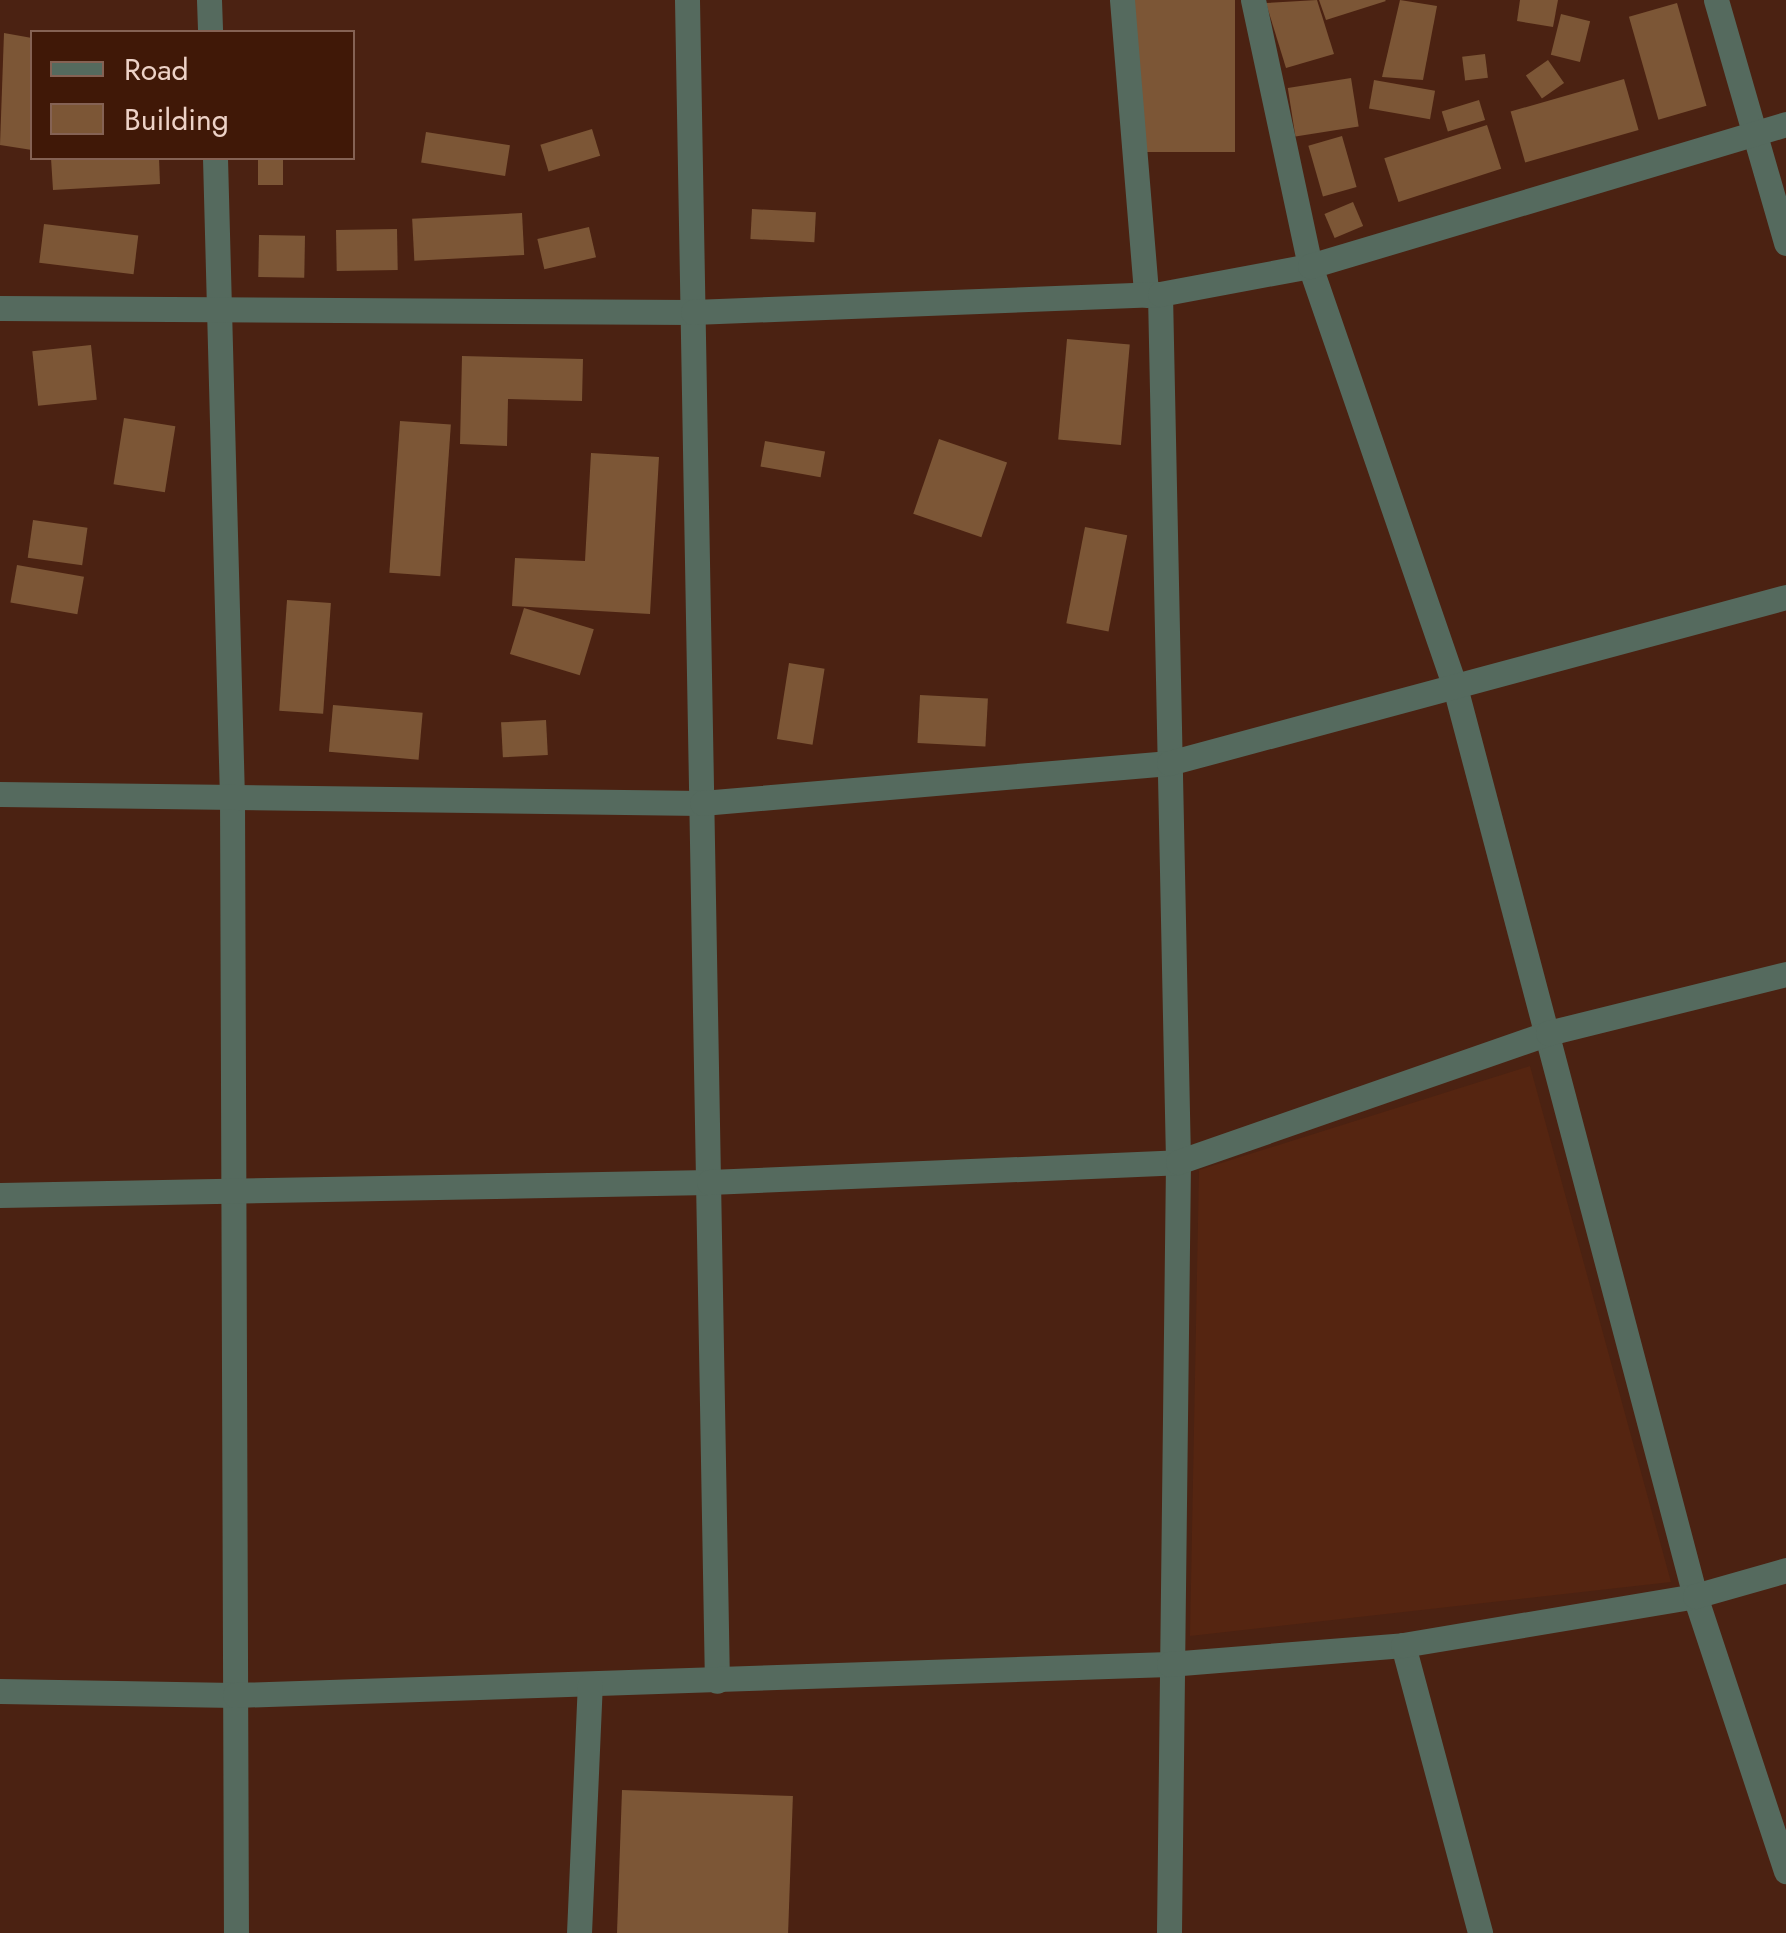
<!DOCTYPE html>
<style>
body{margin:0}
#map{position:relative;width:1786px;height:1933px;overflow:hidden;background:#4b2212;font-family:Jost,sans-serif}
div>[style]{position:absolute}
.built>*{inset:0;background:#552511}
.building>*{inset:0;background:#7c5636;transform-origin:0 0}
.minor>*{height:25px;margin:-12.5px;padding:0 12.5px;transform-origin:12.5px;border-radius:12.5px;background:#556a5e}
span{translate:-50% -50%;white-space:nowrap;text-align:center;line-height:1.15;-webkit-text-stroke:10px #401807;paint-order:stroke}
.legend{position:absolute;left:30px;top:30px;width:325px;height:130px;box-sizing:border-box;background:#401807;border:2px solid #856254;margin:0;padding:12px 18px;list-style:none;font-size:30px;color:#edd2c7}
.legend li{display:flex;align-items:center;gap:20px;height:50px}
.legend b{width:50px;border:2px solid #856254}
</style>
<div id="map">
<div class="built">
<div style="clip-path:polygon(1530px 1066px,1671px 1582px,1190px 1636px,1199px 1170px)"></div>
</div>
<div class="building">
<div style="left:1132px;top:0;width:103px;height:152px"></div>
<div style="clip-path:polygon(1317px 0,1334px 54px,1286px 68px,1266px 3px)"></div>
<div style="clip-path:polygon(1319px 0,1385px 0,1386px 1px,1326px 20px)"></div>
<div style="clip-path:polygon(1400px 0,1437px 6px,1423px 80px,1382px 77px)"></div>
<div style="clip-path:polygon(1520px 0,1558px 0,1553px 27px,1517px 21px)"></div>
<div style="left:1677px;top:3px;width:107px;height:50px;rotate:74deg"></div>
<div style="left:1561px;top:14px;width:30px;height:42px;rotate:14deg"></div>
<div style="clip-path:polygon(4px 33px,32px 38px,32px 150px,0 145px)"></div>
<div style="left:1485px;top:54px;width:24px;height:23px;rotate:83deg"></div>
<div style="left:1548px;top:60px;width:28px;height:27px;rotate:55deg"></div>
<div style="left:1351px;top:78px;width:49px;height:64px;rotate:81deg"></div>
<div style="left:1624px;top:79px;width:53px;height:118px;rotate:74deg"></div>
<div style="left:1374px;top:80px;width:62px;height:29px;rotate:10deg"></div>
<div style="left:1479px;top:100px;width:21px;height:39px;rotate:73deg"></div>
<div style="left:1487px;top:125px;width:46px;height:108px;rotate:72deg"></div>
<div style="left:592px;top:129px;width:28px;height:54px;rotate:73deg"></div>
<div style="left:426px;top:132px;width:85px;height:31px;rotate:9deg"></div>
<div style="left:1342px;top:136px;width:53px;height:35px;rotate:74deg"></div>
<div style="clip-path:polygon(51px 158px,159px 158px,160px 184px,53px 190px)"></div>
<div style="left:258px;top:158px;width:25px;height:27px"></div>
<div style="left:1353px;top:202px;width:26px;height:31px;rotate:67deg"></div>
<div style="left:752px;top:209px;width:64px;height:30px;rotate:3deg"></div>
<div style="left:522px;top:213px;width:42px;height:110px;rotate:87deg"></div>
<div style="left:44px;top:224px;width:95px;height:39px;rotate:7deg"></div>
<div style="left:589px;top:227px;width:31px;height:53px;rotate:77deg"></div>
<div style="left:397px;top:229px;width:41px;height:61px;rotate:89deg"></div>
<div style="left:259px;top:235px;width:46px;height:42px;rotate:1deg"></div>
<div style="left:1067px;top:339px;width:63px;height:101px;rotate:5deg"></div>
<div style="left:91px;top:345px;width:55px;height:59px;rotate:84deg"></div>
<div style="clip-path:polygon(462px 356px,583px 359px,582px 401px,508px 399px,507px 446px,460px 444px)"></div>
<div style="left:124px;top:418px;width:52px;height:67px;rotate:9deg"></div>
<div style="left:400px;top:421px;width:51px;height:152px;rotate:4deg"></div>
<div style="left:939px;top:439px;width:72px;height:79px;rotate:19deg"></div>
<div style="left:765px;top:441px;width:61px;height:26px;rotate:10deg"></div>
<div style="clip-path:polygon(591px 453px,659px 457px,650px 614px,512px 606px,515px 558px,585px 561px)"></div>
<div style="left:33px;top:520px;width:55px;height:38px;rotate:8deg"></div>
<div style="left:1085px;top:527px;width:43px;height:98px;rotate:11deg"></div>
<div style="left:17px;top:565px;width:68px;height:38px;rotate:10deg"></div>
<div style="left:287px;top:600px;width:44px;height:111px;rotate:4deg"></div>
<div style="left:524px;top:608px;width:73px;height:48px;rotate:17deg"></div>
<div style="left:789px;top:663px;width:36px;height:77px;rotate:9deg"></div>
<div style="left:920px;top:695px;width:68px;height:48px;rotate:3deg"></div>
<div style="left:333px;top:705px;width:90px;height:47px;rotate:5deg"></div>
<div style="left:546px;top:720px;width:35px;height:45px;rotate:87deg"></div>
<div style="left:622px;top:1790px;width:171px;height:143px;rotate:2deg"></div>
</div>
<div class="minor">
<div style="left:209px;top:0;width:32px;rotate:88deg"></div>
<div style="left:687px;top:0;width:1681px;rotate:88.98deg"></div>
<div style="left:1122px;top:0;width:296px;rotate:85.3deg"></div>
<div style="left:1253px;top:0;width:272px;rotate:77.9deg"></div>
<div style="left:1310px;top:266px;width:445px;rotate:71deg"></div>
<div style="left:1455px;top:687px;width:940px;rotate:75.21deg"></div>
<div style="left:1695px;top:1596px;width:290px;rotate:71.7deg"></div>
<div style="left:1716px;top:0;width:253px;rotate:73.9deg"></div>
<div style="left:215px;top:158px;width:639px;rotate:88.48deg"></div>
<div style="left:232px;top:797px;width:1136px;rotate:89.8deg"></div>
<div style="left:1160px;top:294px;width:868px;rotate:88.81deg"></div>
<div style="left:1178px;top:1162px;width:771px;rotate:90.67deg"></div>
<div style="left:0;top:308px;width:693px;rotate:0.33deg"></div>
<div style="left:693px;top:312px;width:467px;rotate:-2.2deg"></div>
<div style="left:1160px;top:294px;width:153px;rotate:-10.6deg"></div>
<div style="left:1310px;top:266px;width:497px;rotate:-16.6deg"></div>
<div style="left:0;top:794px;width:702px;rotate:0.73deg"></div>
<div style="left:702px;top:803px;width:469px;rotate:-4.9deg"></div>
<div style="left:1169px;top:763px;width:639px;rotate:-15.06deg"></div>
<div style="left:0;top:1195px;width:709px;rotate:-1.05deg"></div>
<div style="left:709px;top:1182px;width:469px;rotate:-2.4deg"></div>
<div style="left:1178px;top:1162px;width:392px;rotate:-19.2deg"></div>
<div style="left:1548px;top:1033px;width:245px;rotate:-13.9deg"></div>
<div style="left:1403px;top:1645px;width:298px;rotate:75deg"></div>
<div style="left:0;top:1691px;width:235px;rotate:1deg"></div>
<div style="left:235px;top:1695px;width:935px;rotate:-1.9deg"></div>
<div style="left:1169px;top:1664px;width:235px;rotate:-4.6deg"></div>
<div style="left:1403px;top:1645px;width:296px;rotate:-9.5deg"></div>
<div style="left:1695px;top:1596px;width:95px;rotate:-15.9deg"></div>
<div style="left:579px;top:1933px;width:248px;rotate:-87.5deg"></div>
</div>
<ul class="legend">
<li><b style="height:12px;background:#556a5e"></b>Road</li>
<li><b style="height:28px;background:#7c5636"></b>Building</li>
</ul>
</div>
